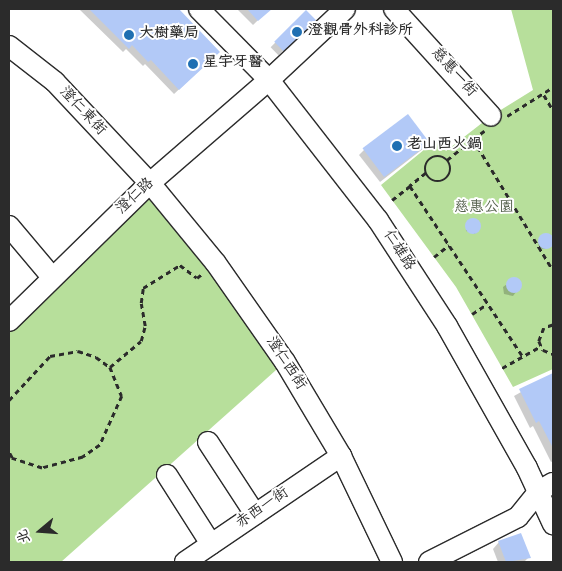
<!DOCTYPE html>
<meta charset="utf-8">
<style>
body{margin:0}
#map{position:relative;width:562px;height:571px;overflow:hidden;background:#fff;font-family:"Gochi Hand","LXGW WenKai TC",sans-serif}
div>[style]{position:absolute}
.green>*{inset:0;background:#b7df9b}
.shadow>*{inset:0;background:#0003;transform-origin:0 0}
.building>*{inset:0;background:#b2c9f7;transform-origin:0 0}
.round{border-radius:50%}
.path>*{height:2.5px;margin-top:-1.25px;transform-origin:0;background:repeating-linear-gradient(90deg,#2b2b2b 0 5px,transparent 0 9px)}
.path>.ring{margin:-1.25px;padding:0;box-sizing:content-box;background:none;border:2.5px solid #2b2b2b;border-radius:50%}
.roads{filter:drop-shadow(1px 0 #2b2b2b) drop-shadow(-1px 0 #2b2b2b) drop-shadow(0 1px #2b2b2b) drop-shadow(0 -1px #2b2b2b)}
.minor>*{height:20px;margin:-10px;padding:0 10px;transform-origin:10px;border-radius:10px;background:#fff}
.dots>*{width:14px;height:14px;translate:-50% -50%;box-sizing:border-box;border:2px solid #fff;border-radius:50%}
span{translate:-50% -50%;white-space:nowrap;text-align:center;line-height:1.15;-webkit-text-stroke:4px #fff;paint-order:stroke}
.poi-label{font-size:15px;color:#2b2b2b;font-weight:700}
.left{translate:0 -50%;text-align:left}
.street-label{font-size:15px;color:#2b2b2b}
.park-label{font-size:15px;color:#55614d}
.frame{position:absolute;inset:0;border:10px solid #2b2b2b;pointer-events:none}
.north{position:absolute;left:15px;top:506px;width:50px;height:50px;-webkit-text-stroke:4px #fff;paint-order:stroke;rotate:252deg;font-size:14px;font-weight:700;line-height:20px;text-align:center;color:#2b2b2b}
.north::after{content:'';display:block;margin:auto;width:18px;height:22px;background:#2b2b2b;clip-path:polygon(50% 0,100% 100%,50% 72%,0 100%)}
</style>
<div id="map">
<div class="green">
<div style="clip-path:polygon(511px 9px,553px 9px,553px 369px,513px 387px,456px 287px,381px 185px,436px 140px,446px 151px,491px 116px,533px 90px)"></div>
<div style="clip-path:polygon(150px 183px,285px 362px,61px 562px,9px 562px,9px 318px)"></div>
</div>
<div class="shadow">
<div style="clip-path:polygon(79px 9px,175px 9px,219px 52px,174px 94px,145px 64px,143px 66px,126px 49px,123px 52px)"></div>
<div style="clip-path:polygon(237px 9px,270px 9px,253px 25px)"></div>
<div style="left:306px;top:12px;width:11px;height:50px;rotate:45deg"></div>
<div style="clip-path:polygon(424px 148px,380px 182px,359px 155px,364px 150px)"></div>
<div style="clip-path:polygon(474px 220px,479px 223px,475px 234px,466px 231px,468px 222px)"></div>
<div style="clip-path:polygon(544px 235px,552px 240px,546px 249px,542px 249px,538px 245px)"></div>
<div style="clip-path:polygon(515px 278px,520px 282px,516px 292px,513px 296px,504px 294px,503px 287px)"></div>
<div style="clip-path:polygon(553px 374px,553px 461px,551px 462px,533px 426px,530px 428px,514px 396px)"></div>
<div style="clip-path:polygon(499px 542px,529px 557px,524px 562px,498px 562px,493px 549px)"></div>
</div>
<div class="building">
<div style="clip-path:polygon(89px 9px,179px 9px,220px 52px,179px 90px,151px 60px,148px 62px,132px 45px,129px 49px)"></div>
<div style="clip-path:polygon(247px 9px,272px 9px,258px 21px)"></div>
<div style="left:306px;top:10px;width:14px;height:45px;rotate:45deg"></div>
<div style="left:408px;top:114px;width:36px;height:57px;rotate:53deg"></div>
<div class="round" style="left:465px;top:218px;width:16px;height:16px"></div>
<div class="round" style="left:538px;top:233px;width:16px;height:16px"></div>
<div class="round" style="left:506px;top:277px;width:16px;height:16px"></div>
<div style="clip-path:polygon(553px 373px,553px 448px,539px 421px,536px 423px,519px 389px)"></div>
<div style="clip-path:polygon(521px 533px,531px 558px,506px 562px,498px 541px)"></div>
</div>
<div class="path">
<div style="left:544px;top:95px;width:17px;rotate:59deg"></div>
<div style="left:507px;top:116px;width:54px;rotate:-32.2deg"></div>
<div style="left:473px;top:139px;width:14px;rotate:-36deg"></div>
<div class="ring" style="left:425px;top:156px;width:23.5px;height:23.5px"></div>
<div style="left:447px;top:160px;width:33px;rotate:-39deg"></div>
<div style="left:473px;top:139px;width:153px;rotate:58.6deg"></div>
<div style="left:426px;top:173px;width:21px;rotate:141deg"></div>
<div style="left:410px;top:186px;width:203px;rotate:56.5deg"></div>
<div style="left:392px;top:200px;width:23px;rotate:-38deg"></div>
<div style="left:434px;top:257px;width:19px;rotate:-39deg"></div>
<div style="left:472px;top:314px;width:18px;rotate:-34deg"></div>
<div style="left:553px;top:325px;width:9px;rotate:162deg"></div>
<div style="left:544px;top:328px;width:14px;rotate:111deg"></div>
<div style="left:539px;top:341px;width:10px;rotate:66deg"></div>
<div style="left:543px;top:350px;width:11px;rotate:22deg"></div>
<div style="left:110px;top:367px;width:40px;rotate:-40deg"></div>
<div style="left:141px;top:341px;width:16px;rotate:-75deg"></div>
<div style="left:145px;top:326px;width:23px;rotate:-100deg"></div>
<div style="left:141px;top:303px;width:15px;rotate:-82deg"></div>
<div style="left:143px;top:288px;width:44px;rotate:-31.9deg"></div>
<div style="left:180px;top:265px;width:21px;rotate:37deg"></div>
<div style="left:197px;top:278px;width:8px;rotate:-40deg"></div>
<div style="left:502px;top:368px;width:45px;rotate:-29.4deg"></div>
<div style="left:9px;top:400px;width:60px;rotate:-47deg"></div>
<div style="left:50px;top:356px;width:28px;rotate:-10deg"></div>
<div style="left:78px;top:351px;width:19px;rotate:18deg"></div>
<div style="left:96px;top:357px;width:17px;rotate:36deg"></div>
<div style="left:110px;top:367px;width:31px;rotate:68deg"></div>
<div style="left:122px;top:396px;width:54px;rotate:114.2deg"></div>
<div style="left:100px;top:445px;width:21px;rotate:145deg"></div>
<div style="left:83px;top:457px;width:42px;rotate:165deg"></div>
<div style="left:42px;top:468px;width:32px;rotate:-162deg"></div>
<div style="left:12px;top:458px;width:7px;rotate:-117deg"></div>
</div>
<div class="roads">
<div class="minor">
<div style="left:199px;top:9px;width:100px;rotate:45.4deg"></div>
<div style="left:269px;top:80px;width:177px;rotate:52.1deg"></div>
<div style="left:378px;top:220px;width:126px;rotate:56.9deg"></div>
<div style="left:447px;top:326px;width:163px;rotate:60.6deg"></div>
<div style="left:527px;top:468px;width:62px;rotate:65.1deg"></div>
<div style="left:394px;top:9px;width:144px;rotate:47.8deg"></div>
<div style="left:9px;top:46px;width:58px;rotate:38deg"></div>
<div style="left:55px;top:82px;width:139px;rotate:46.8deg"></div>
<div style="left:150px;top:183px;width:102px;rotate:50.6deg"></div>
<div style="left:215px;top:262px;width:122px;rotate:55deg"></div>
<div style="left:285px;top:362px;width:109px;rotate:59.2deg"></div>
<div style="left:341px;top:456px;width:118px;rotate:64.3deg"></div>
<div style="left:9px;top:226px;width:67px;rotate:49.9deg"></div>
<div style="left:9px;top:321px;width:197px;rotate:-44.4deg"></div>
<div style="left:150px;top:183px;width:157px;rotate:-40.9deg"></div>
<div style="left:269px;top:80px;width:104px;rotate:-43.1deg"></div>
<div style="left:208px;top:442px;width:86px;rotate:56.9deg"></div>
<div style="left:167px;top:475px;width:82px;rotate:57.5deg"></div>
<div style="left:185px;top:562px;width:189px;rotate:-34.2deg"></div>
<div style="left:429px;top:562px;width:100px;rotate:-26.8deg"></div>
<div style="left:518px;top:517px;width:33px;rotate:-51deg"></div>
<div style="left:539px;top:491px;width:16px;rotate:-30deg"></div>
</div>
</div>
<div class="dots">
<div style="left:297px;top:32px;background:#1f6fb2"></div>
<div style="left:129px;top:35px;background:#1f6fb2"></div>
<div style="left:193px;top:64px;background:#1f6fb2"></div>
<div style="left:397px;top:146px;background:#1f6fb2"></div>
</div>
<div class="poi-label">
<span class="left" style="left:308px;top:32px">澄觀骨外科診所</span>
<span class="left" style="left:139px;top:35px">大樹藥局</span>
<span class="left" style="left:203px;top:64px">星宇牙醫</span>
<span class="left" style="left:407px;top:146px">老山西火鍋</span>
</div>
<div class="street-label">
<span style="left:453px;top:73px;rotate:48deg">慈惠一街</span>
<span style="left:82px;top:112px;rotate:47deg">澄仁東街</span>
<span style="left:136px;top:197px;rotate:-43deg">澄仁路</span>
<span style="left:398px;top:251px;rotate:57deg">仁雄路</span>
<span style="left:285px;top:364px;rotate:57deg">澄仁西街</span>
<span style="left:263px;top:509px;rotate:-34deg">赤西一街</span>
</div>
<div class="park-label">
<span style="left:484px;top:209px">慈惠公園</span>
</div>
<div class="frame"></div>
<div class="north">北</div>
</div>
